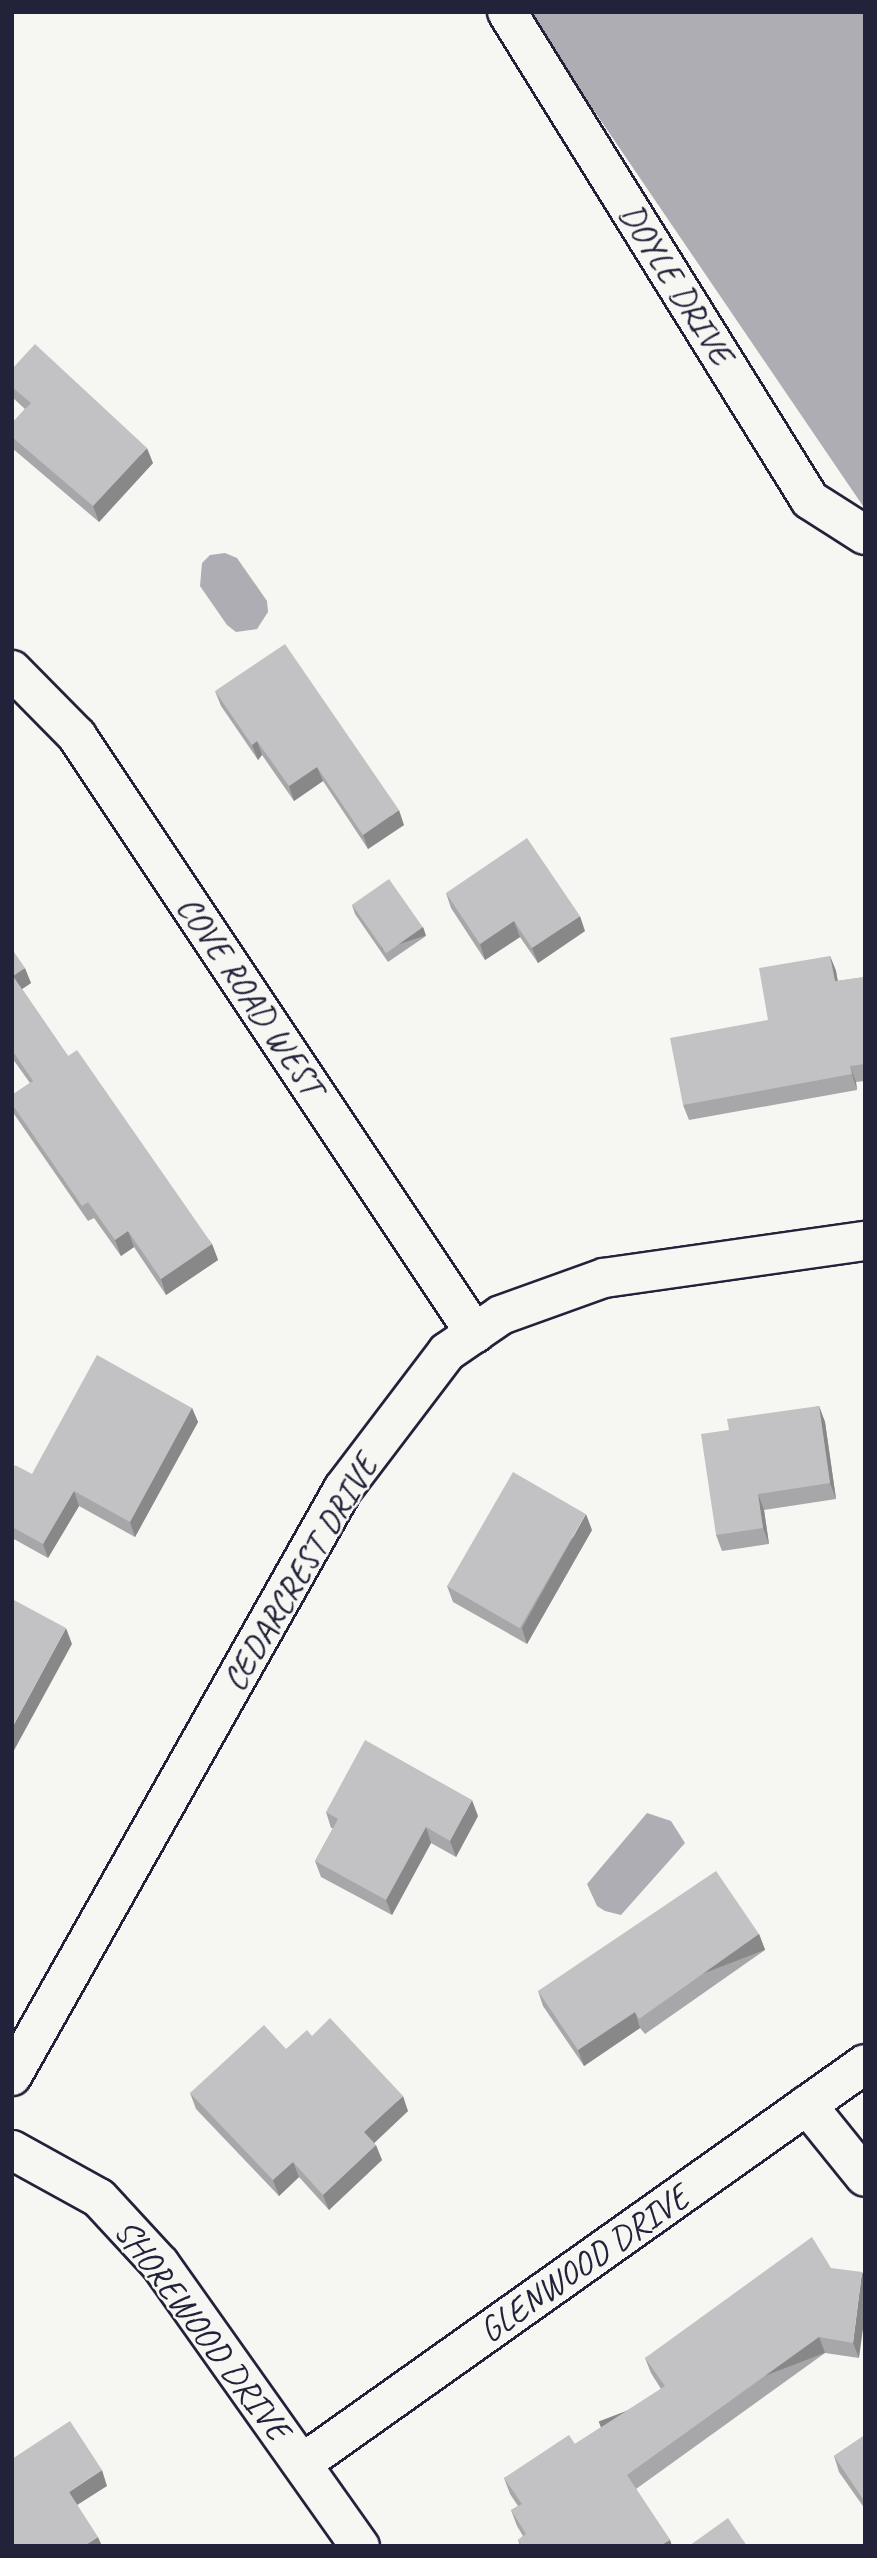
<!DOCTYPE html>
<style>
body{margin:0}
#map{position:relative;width:877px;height:2558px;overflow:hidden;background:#f6f6f2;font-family:Caveat,sans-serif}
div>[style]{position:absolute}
.water>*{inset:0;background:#adadb3}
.roads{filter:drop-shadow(2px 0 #22223b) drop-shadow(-2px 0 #22223b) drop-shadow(0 2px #22223b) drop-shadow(0 -2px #22223b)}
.minor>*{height:38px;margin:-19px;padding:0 19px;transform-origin:19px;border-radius:19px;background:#f6f6f2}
.wall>*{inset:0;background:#a7a7a9}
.shaded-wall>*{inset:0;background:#888889;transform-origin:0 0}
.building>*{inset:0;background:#c2c2c4;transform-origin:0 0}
span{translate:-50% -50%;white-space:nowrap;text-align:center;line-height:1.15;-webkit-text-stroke:5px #f6f6f2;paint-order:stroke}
.street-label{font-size:35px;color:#22223b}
.frame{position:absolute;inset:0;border:14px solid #22223b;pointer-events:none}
</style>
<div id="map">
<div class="water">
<div style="clip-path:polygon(527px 12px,865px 12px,865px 509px)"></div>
<div style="clip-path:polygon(225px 553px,237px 558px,267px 601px,268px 612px,257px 629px,236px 632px,227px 625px,200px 586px,202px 563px,210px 555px)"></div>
<div style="clip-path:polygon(647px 1813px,671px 1821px,685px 1843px,621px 1915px,605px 1911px,597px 1906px,587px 1884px)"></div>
</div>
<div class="roads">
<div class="minor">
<div style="left:507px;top:12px;width:574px;rotate:58.16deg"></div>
<div style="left:810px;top:500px;width:65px;rotate:32.5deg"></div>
<div style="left:12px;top:670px;width:93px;rotate:45.4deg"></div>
<div style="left:77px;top:736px;width:718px;rotate:56.31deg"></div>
<div style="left:12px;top:2076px;width:674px;rotate:-60.58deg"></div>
<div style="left:343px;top:1489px;width:172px;rotate:-52.8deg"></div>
<div style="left:447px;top:1352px;width:65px;rotate:-34.4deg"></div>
<div style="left:501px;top:1315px;width:109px;rotate:-19.8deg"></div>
<div style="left:604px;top:1278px;width:264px;rotate:-8.1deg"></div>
<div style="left:807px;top:2105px;width:92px;rotate:51.1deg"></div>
<div style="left:12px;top:2150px;width:99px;rotate:28.9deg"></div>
<div style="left:99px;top:2198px;width:90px;rotate:47.3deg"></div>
<div style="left:160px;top:2264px;width:346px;rotate:54.7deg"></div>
<div style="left:303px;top:2463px;width:689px;rotate:-35.37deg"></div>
</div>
</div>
<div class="wall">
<div style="clip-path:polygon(12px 369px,153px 463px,99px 522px,12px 448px,12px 423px,25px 409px,12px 397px)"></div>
<div style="clip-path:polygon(215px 691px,404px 825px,368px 849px,323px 781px,294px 801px,262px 755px,258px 760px,221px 706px)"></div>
<div style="clip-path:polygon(446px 893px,585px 931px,538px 963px,520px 937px,485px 960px,451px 908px)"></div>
<div style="clip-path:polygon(352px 905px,423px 927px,426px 936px,388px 962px,355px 914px)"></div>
<div style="clip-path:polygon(12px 949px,31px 983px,22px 989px,68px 1056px,212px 1244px,218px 1260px,166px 1295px,134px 1247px,121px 1256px,94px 1218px,88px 1221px,14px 1114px,12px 1109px,12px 1095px,30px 1083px,12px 1058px)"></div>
<div style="clip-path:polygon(830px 956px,836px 971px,838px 981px,865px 977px,865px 1081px,856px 1082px,857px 1090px,689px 1120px,683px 1105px,768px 1020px)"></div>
<div style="clip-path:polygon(819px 1406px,825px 1422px,836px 1499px,764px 1510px,769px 1544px,722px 1551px,716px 1535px,729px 1430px)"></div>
<div style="clip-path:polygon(192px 1408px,198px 1422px,135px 1537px,79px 1506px,48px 1558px,12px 1538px,12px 1471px,32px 1474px)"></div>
<div style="clip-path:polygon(592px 1530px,527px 1644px,453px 1602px,447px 1586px)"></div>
<div style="clip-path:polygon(326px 1812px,478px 1816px,456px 1857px,431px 1843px,392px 1915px,321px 1877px,315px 1861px,333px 1828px,331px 1828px)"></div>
<div style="clip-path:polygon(759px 1934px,765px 1950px,645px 2034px,640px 2028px,584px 2066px,543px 2006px,538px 1991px)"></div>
<div style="clip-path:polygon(312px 2036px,408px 2111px,374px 2143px,382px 2160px,329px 2210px,299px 2177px,279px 2196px,196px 2109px,190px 2093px,286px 2049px)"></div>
<div style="clip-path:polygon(831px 2268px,859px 2358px,825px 2353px,636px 2489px,670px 2540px,672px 2546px,520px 2546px,518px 2540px,523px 2536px,517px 2526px,511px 2510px,518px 2506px,510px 2494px,504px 2478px,575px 2444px,661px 2389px,651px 2373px,645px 2358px)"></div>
<div style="clip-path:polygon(865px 2435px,865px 2509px,839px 2472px,834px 2456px)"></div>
</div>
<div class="shaded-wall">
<div style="clip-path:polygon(147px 448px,153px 463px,99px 522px,93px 506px)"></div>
<div style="clip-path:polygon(257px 741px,262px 755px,258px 760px,252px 745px)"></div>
<div style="clip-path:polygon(317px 767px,323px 781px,294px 801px,289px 786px)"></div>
<div style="clip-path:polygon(399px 810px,404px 825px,368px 849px,363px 835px)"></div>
<div style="clip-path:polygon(580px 916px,585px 931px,538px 963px,532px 948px)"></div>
<div style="clip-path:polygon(514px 921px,520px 937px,485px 960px,480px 944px)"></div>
<div style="left:423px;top:927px;width:9px;height:46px;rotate:72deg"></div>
<div style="clip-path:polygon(830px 956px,836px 971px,840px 997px,835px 981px)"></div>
<div style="clip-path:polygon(25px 968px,31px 983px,19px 991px,13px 976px)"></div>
<div style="clip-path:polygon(850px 1066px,856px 1082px,857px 1090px,852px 1074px)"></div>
<div style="clip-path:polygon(128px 1231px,134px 1247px,121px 1256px,115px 1240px)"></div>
<div style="clip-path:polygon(212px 1244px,218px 1260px,166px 1295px,161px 1279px)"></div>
<div style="clip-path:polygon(819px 1406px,825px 1422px,836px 1499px,830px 1483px)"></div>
<div style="clip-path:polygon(192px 1408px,198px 1422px,135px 1537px,130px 1522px)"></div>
<div style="clip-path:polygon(74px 1491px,79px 1506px,48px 1558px,43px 1544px)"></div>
<div style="clip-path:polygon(758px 1494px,764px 1510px,769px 1544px,763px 1528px)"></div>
<div style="clip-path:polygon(586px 1514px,592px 1530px,527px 1644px,522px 1628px)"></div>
<div style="clip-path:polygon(66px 1628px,72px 1644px,12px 1754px,12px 1728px)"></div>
<div style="clip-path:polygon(472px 1800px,478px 1816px,456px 1857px,450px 1841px)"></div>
<div style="clip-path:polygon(426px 1827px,431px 1843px,392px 1915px,386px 1900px)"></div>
<div style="left:759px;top:1934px;width:17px;height:147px;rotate:69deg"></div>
<div style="clip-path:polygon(635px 2012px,640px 2028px,584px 2066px,578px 2050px)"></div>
<div style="clip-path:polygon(403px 2096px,408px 2111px,370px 2147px,364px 2132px)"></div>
<div style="clip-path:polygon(376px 2145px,382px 2160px,329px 2210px,323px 2195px)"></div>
<div style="clip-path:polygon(293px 2162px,299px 2177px,279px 2196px,273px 2180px)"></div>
<div style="clip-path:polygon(862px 2272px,865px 2278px,865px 2314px,859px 2358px,853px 2343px)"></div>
<div style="left:819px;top:2337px;width:17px;height:236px;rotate:69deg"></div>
<div style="clip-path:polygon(102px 2470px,107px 2486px,74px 2507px,69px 2492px)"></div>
<div style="clip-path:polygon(98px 2537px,102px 2546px,84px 2546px)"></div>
<div style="clip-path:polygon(670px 2540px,672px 2546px,660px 2546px)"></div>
</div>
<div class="building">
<div style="clip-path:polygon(35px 344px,147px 448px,93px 506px,12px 437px,12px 423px,31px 403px,12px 387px,12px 369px)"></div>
<div style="clip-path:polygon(285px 644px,399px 810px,363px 835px,317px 767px,289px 786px,257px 741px,252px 745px,215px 691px)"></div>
<div style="clip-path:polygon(527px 838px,580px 916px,532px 948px,514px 921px,480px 944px,446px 893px)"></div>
<div style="left:389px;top:879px;width:59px;height:45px;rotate:55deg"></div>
<div style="clip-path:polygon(12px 949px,25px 968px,13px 976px,68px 1056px,77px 1050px,212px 1244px,161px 1279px,128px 1231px,115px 1240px,88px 1202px,82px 1206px,12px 1104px,12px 1095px,33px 1081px,12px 1050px)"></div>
<div style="clip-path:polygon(830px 956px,835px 981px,865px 977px,865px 1064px,850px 1066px,852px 1074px,683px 1105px,670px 1038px,768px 1020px,759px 968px)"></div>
<div style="clip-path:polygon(97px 1355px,192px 1408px,130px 1522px,74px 1491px,43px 1544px,12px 1527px,12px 1471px,15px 1465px,32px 1474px)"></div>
<div style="clip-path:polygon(819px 1406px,830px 1483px,758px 1494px,763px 1528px,716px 1535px,701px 1434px,729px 1430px,727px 1419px)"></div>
<div style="left:513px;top:1472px;width:84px;height:132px;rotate:30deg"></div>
<div style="clip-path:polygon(12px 1599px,66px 1628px,12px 1728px)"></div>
<div style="clip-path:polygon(365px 1740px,472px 1800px,450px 1841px,426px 1827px,386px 1900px,315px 1861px,338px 1819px,326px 1812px)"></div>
<div style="clip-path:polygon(716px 1871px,759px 1934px,639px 2019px,635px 2012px,578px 2050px,538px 1991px)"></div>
<div style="clip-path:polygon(330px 2018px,403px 2096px,364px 2132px,376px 2145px,323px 2195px,293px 2162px,273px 2180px,190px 2093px,264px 2025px,286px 2049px,307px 2030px,312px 2036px)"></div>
<div style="clip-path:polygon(812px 2237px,831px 2268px,862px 2272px,853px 2343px,819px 2337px,627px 2475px,670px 2540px,660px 2546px,522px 2546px,518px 2540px,526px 2534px,511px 2510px,522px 2504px,504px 2478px,569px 2435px,575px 2444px,665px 2386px,645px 2358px)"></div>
<div style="clip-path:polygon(70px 2421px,102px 2470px,69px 2492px,98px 2537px,84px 2546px,12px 2546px,12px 2459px)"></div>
<div style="clip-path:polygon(865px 2435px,865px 2502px,834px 2456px)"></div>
<div style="clip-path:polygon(728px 2518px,747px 2546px,689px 2546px)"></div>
</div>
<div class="street-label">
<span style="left:676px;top:284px;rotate:58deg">DOYLE DRIVE</span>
<span style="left:250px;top:996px;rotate:56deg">COVE ROAD WEST</span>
<span style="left:300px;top:1573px;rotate:-59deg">CEDARCREST DRIVE</span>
<span style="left:584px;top:2264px;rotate:-35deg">GLENWOOD DRIVE</span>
<span style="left:202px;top:2330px;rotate:53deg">SHOREWOOD DRIVE</span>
</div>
<div class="frame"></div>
</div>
